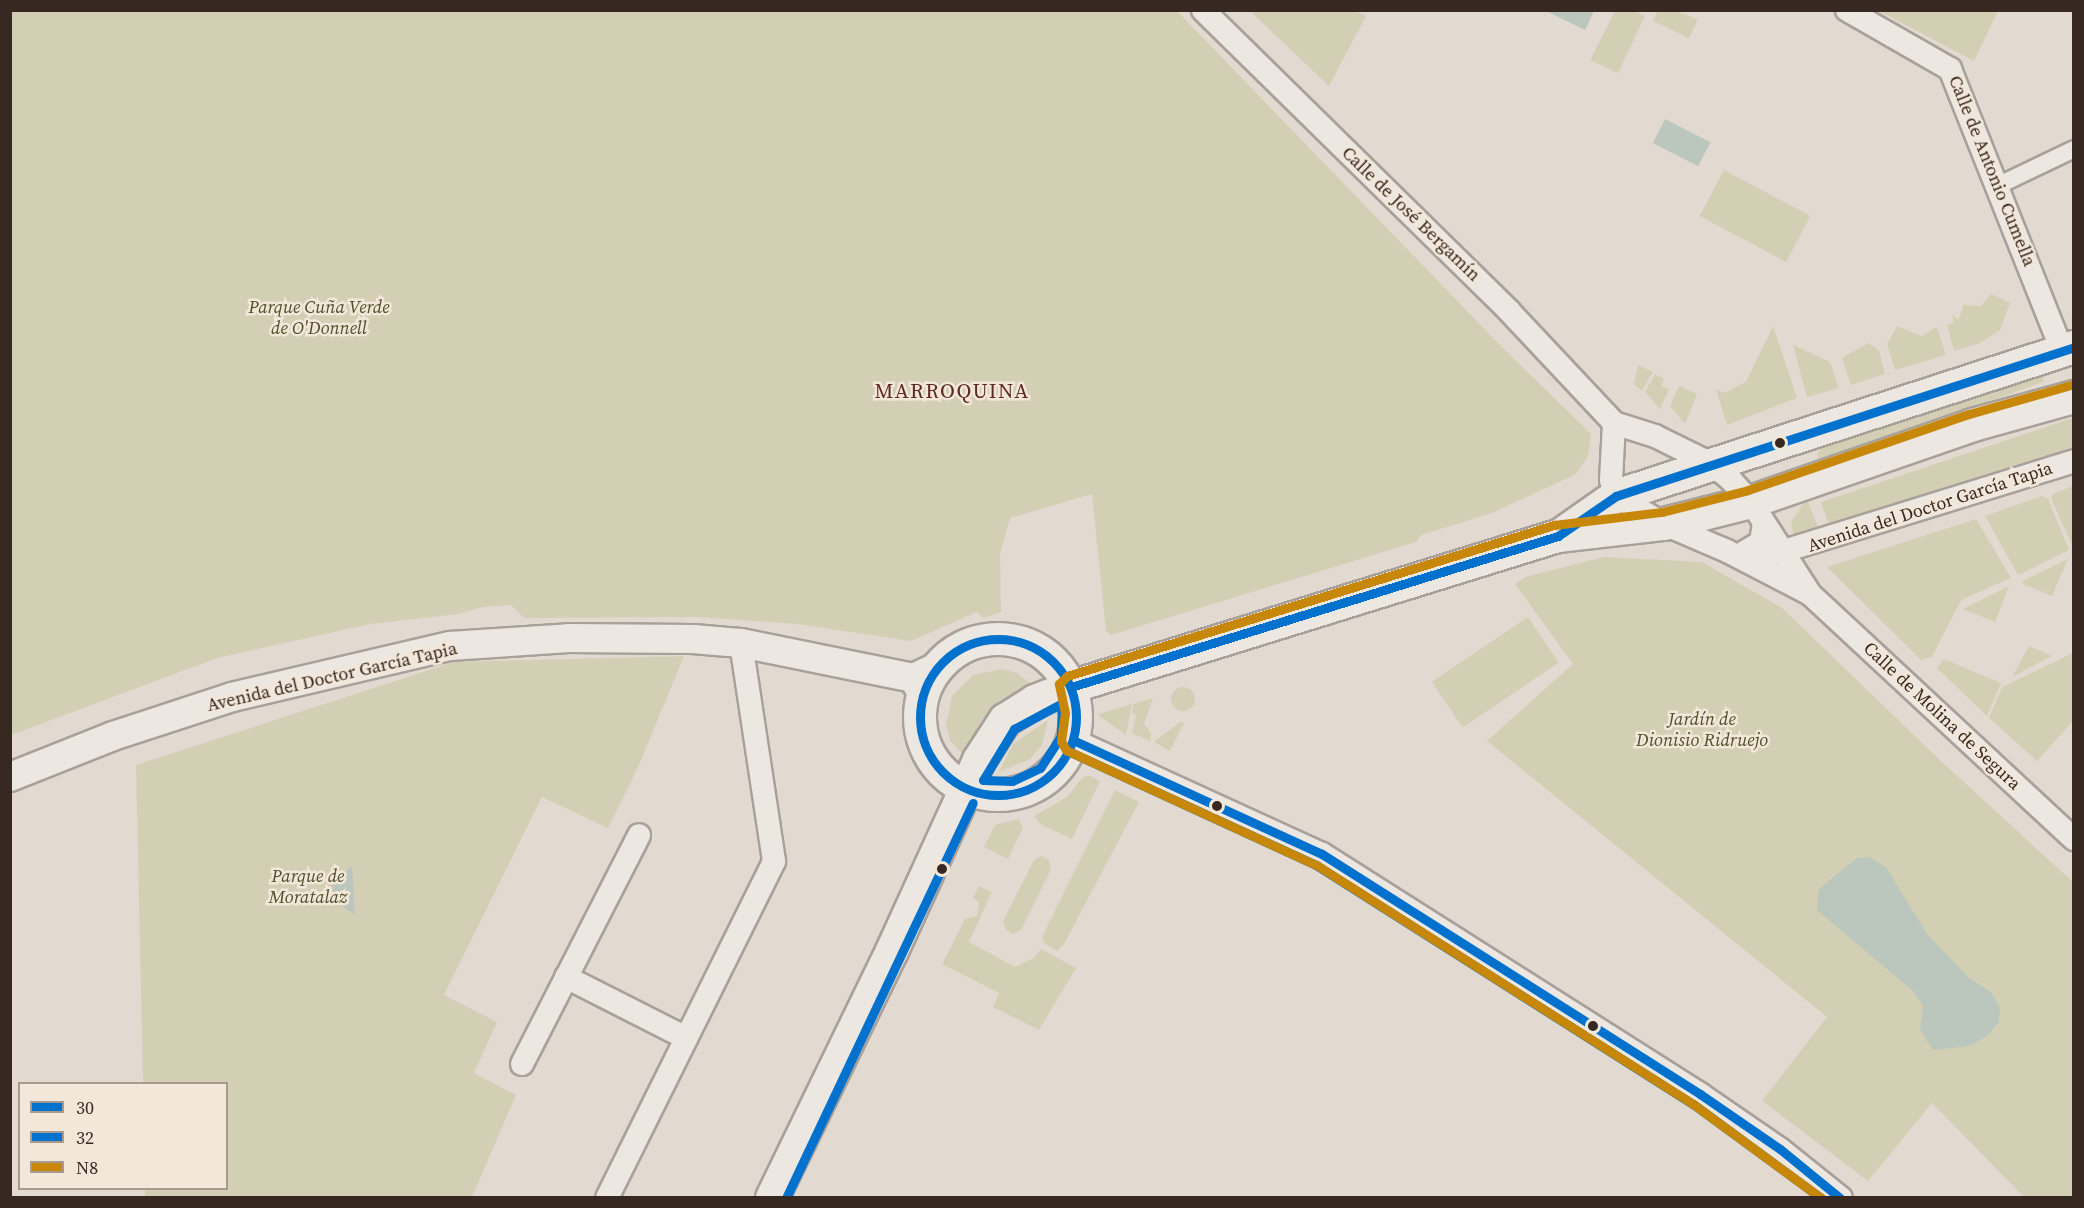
<!DOCTYPE html>
<meta charset="utf-8">
<style>
body{margin:0}
#map{position:relative;width:2084px;height:1208px;overflow:hidden;background:#e2dad1;font-family:"Source Serif 4",serif}
div>[style]{position:absolute}
.green>*{inset:0;background:#d3cfb5;transform-origin:0 0}
.round{border-radius:50%}
.water>*{inset:0;background:#bbc7bd;transform-origin:0 0}
.roads{filter:drop-shadow(2px 0 #a8a099) drop-shadow(-2px 0 #a8a099) drop-shadow(0 2px #a8a099) drop-shadow(0 -2px #a8a099)}
.pedestrian>*{height:16px;margin:-8px;padding:0 8px;transform-origin:8px;border-radius:8px;background:#ece7e1}
.minor>*{height:22px;margin:-11px;padding:0 11px;transform-origin:11px;border-radius:11px;background:#ece7e1}
.tertiary>*{height:28px;margin:-14px;padding:0 14px;transform-origin:14px;border-radius:14px;background:#ece7e1}
.secondary>*{height:32px;margin:-16px;padding:0 16px;transform-origin:16px;border-radius:16px;background:#ece7e1}
.secondary>.ring{margin:-16px;padding:0;box-sizing:content-box;background:none;border:32px solid #ece7e1;border-radius:50%}
.bus-1>*{height:9px;margin:-4.5px;padding:0 4.5px;transform-origin:4.5px;border-radius:4.5px;background:#0072ce}
.bus-1>.ring{margin:-4.5px;padding:0;box-sizing:content-box;background:none;border:9px solid #0072ce;border-radius:50%}
.bus-2>*{height:9px;margin:-4.5px;padding:0 4.5px;transform-origin:4.5px;border-radius:4.5px;background:#0072ce}
.bus-3>*{height:9px;margin:-4.5px;padding:0 4.5px;transform-origin:4.5px;border-radius:4.5px;background:#c78708}
.dots>*{width:16px;height:16px;translate:-50% -50%;box-sizing:border-box;border:3px solid #f2e7d8;border-radius:50%}
span{translate:-50% -50%;white-space:nowrap;text-align:center;line-height:1.15;-webkit-text-stroke:5px #f2e7d8;paint-order:stroke}
.street-label{font-size:18px;color:#372922}
.park-label{font-size:18px;color:#4d512a;font-style:italic}
.quarter-label{font-size:21px;color:#5f2926;letter-spacing:1.5px}
.frame{position:absolute;inset:0;border:12px solid #372922;pointer-events:none}
.legend{position:absolute;left:18px;top:1082px;width:210px;height:108px;box-sizing:border-box;background:#f2e7d8;border:2px solid #a79b8f;margin:0;padding:8px 10px;list-style:none;font-size:18px;color:#372922}
.legend li{display:flex;align-items:center;gap:12px;height:30px}
.legend b{width:30px;border:2px solid #a79b8f}
</style>
<div id="map">
<div class="green">
<div style="clip-path:polygon(11px 10px,1177px 11px,1497px 342px,1591px 434px,1588px 456px,1576px 474px,1492px 513px,1421px 535px,1416px 542px,1111px 635px,1106px 631px,1092px 494px,1010px 518px,1000px 554px,1001px 612px,983px 618px,977px 612px,911px 641px,797px 624px,697px 617px,524px 618px,511px 605px,483px 607px,458px 614px,371px 624px,217px 658px,11px 735px)"></div>
<div style="clip-path:polygon(1658px 10px,1677px 11px,1698px 20px,1689px 38px,1653px 21px)"></div>
<div style="clip-path:polygon(1250px 11px,1354px 11px,1366px 16px,1329px 86px)"></div>
<div style="clip-path:polygon(1615px 11px,1634px 11px,1645px 16px,1618px 73px,1590px 60px)"></div>
<div style="clip-path:polygon(1879px 11px,1998px 11px,1974px 61px)"></div>
<div style="left:1724px;top:170px;width:98px;height:52px;rotate:28deg"></div>
<div style="clip-path:polygon(1991px 294px,2010px 303px,2000px 330px,1980px 343px,1954px 351px,1947px 324px,1954px 323px,1952px 315px,1959px 320px,1963px 305px,1981px 306px)"></div>
<div style="clip-path:polygon(1773px 326px,1797px 398px,1727px 425px,1716px 389px,1724px 393px,1746px 382px)"></div>
<div style="clip-path:polygon(1897px 326px,1921px 336px,1937px 327px,1946px 355px,1895px 370px,1887px 344px)"></div>
<div style="clip-path:polygon(1868px 343px,1879px 350px,1885px 374px,1851px 385px,1842px 358px)"></div>
<div style="clip-path:polygon(1793px 345px,1830px 362px,1839px 388px,1807px 397px)"></div>
<div style="clip-path:polygon(1638px 365px,1653px 372px,1642px 391px,1634px 384px)"></div>
<div style="clip-path:polygon(1655px 374px,1664px 379px,1661px 386px,1669px 389px,1660px 409px,1645px 392px)"></div>
<div style="clip-path:polygon(2042px 376px,2044px 381px,2040px 383px,1820px 462px,1817px 454px,1827px 444px)"></div>
<div style="clip-path:polygon(1679px 386px,1697px 394px,1685px 424px,1670px 406px)"></div>
<div style="clip-path:polygon(2073px 418px,2073px 454px,1831px 531px,1821px 502px)"></div>
<div style="clip-path:polygon(2073px 486px,2074px 548px,2073px 548px,2051px 498px,2053px 494px)"></div>
<div style="clip-path:polygon(2042px 496px,2048px 499px,2069px 550px,2018px 575px,1985px 516px)"></div>
<div style="clip-path:polygon(1807px 499px,1821px 535px,1794px 538px,1791px 522px)"></div>
<div style="clip-path:polygon(1976px 519px,2011px 578px,1961px 600px,1932px 657px,1921px 660px,1827px 567px)"></div>
<div style="clip-path:polygon(1604px 557px,1702px 562px,1782px 608px,1942px 762px,2073px 882px,2073px 1197px,2024px 1197px,1932px 1103px,1868px 1181px,1762px 1101px,1827px 1017px,1487px 741px,1573px 664px,1515px 584px,1525px 577px)"></div>
<div style="clip-path:polygon(2068px 559px,2052px 596px,2023px 584px,2022px 581px)"></div>
<div style="clip-path:polygon(2009px 586px,1995px 622px,1963px 609px)"></div>
<div style="left:1528px;top:617px;width:55px;height:116px;rotate:56deg"></div>
<div style="clip-path:polygon(2029px 646px,2052px 656px,2012px 677px)"></div>
<div style="clip-path:polygon(2073px 653px,2073px 721px,2037px 761px,1989px 718px,2002px 687px)"></div>
<div style="clip-path:polygon(684px 656px,639px 765px,608px 828px,542px 797px,444px 995px,497px 1022px,474px 1073px,516px 1095px,472px 1197px,145px 1197px,145px 1189px,226px 1188px,226px 1084px,143px 1083px,136px 765px,454px 662px)"></div>
<div style="clip-path:polygon(1944px 659px,2001px 683px,1987px 716px,1937px 668px)"></div>
<div style="clip-path:polygon(1002px 669px,1017px 673px,1031px 684px,996px 705px,982px 720px,964px 756px,950px 740px,946px 725px,952px 696px,973px 675px)"></div>
<div class="round" style="left:1171px;top:687px;width:24px;height:24px"></div>
<div style="clip-path:polygon(1153px 698px,1144px 724px,1151px 733px,1150px 741px,1132px 733px,1136px 715px,1132px 714px,1133px 704px)"></div>
<div style="clip-path:polygon(1132px 704px,1126px 735px,1098px 715px,1102px 713px)"></div>
<div style="clip-path:polygon(1048px 720px,1042px 745px,1030px 759px,999px 772px,1013px 744px)"></div>
<div style="clip-path:polygon(1180px 722px,1184px 723px,1170px 751px,1154px 742px)"></div>
<div style="clip-path:polygon(1090px 776px,1100px 781px,1072px 839px,1040px 824px,1034px 816px,1067px 797px,1083px 777px)"></div>
<div style="clip-path:polygon(1115px 790px,1139px 802px,1064px 944px,1057px 951px,1044px 943px,1042px 937px)"></div>
<div style="clip-path:polygon(1019px 819px,1023px 828px,1008px 859px,984px 847px,995px 825px)"></div>
<div style="clip-path:polygon(1042px 856px,1049px 860px,1051px 869px,1021px 930px,1013px 934px,1006px 930px,1003px 921px,1034px 860px)"></div>
<div style="clip-path:polygon(979px 886px,992px 892px,969px 942px,1015px 967px,1034px 958px,1041px 949px,1076px 968px,1039px 1030px,993px 1007px,999px 993px,942px 964px,965px 919px,977px 916px,979px 903px,973px 897px)"></div>
</div>
<div class="water">
<div style="clip-path:polygon(1546px 11px,1594px 11px,1585px 30px)"></div>
<div style="left:1665px;top:119px;width:51px;height:27px;rotate:27deg"></div>
<div style="clip-path:polygon(1869px 857px,1886px 867px,1927px 934px,1968px 977px,1991px 992px,2000px 1007px,1999px 1022px,1987px 1036px,1970px 1046px,1933px 1050px,1920px 1029px,1923px 1006px,1914px 992px,1817px 910px,1818px 891px,1826px 883px,1857px 858px)"></div>
<div style="clip-path:polygon(352px 866px,355px 915px,333px 900px,333px 881px)"></div>
</div>
<div class="roads">
<div class="pedestrian">
<div style="left:1999px;top:185px;width:83px;rotate:-25.6deg"></div>
</div>
<div class="minor">
<div style="left:1203px;top:10px;width:429px;rotate:44.5deg"></div>
<div style="left:1509px;top:311px;width:154px;rotate:46.8deg"></div>
<div style="left:1614px;top:423px;width:43px;rotate:17.6deg"></div>
<div style="left:1655px;top:436px;width:64px;rotate:26.2deg"></div>
<div style="left:1712px;top:464px;width:25px;rotate:40deg"></div>
<div style="left:1731px;top:480px;width:30px;rotate:48deg"></div>
<div style="left:1751px;top:502px;width:109px;rotate:57.3deg"></div>
<div style="left:1847px;top:10px;width:119px;rotate:29.8deg"></div>
<div style="left:1950px;top:69px;width:303px;rotate:68.3deg"></div>
<div style="left:1614px;top:423px;width:57px;rotate:93deg"></div>
<div style="left:1611px;top:480px;width:17px;rotate:73deg"></div>
<div style="left:1616px;top:496px;width:56px;rotate:30.3deg"></div>
<div style="left:1664px;top:524px;width:69px;rotate:23.2deg"></div>
<div style="left:1727px;top:551px;width:93px;rotate:27.4deg"></div>
<div style="left:1810px;top:594px;width:360px;rotate:42.9deg"></div>
<div style="left:1743px;top:553px;width:21px;rotate:-31deg"></div>
<div style="left:1761px;top:542px;width:19px;rotate:-81deg"></div>
<div style="left:1771px;top:555px;width:317px;rotate:-17.2deg"></div>
<div style="left:1073px;top:740px;width:274px;rotate:24.6deg"></div>
<div style="left:1322px;top:854px;width:448px;rotate:32.4deg"></div>
<div style="left:1700px;top:1094px;width:97px;rotate:34.5deg"></div>
<div style="left:1780px;top:1149px;width:78px;rotate:38.8deg"></div>
<div style="left:566px;top:977px;width:135px;rotate:26.9deg"></div>
<div style="left:522px;top:1064px;width:257px;rotate:-62.9deg"></div>
<div style="left:607px;top:1198px;width:376px;rotate:-63.6deg"></div>
<div style="left:774px;top:861px;width:220px;rotate:-98.6deg"></div>
</div>
<div class="tertiary">
<div style="left:913px;top:678px;width:29px;rotate:-25deg"></div>
<div style="left:10px;top:777px;width:111px;rotate:-21.7deg"></div>
<div style="left:113px;top:736px;width:125px;rotate:-18.1deg"></div>
<div style="left:232px;top:697px;width:224px;rotate:-13.2deg"></div>
<div style="left:450px;top:646px;width:119px;rotate:-3.8deg"></div>
<div style="left:569px;top:638px;width:124px;rotate:0.5deg"></div>
<div style="left:693px;top:639px;width:48px;rotate:4.8deg"></div>
<div style="left:741px;top:643px;width:176px;rotate:11.5deg"></div>
<div style="left:913px;top:678px;width:21px;rotate:59deg"></div>
</div>
<div class="secondary">
<div style="left:1559px;top:536px;width:70px;rotate:-35.1deg"></div>
<div style="left:1616px;top:496px;width:482px;rotate:-18deg"></div>
<div class="ring" style="left:920px;top:639px;width:124px;height:124px"></div>
<div style="left:772px;top:1198px;width:275px;rotate:-64.1deg"></div>
<div style="left:892px;top:951px;width:210px;rotate:-65.5deg"></div>
<div style="left:979px;top:760px;width:48px;rotate:-57deg"></div>
<div style="left:1005px;top:720px;width:36px;rotate:-32deg"></div>
<div style="left:1035px;top:701px;width:39px;rotate:-21deg"></div>
<div style="left:1071px;top:687px;width:510px;rotate:-17.23deg"></div>
<div style="left:1558px;top:536px;width:107px;rotate:-6.5deg"></div>
<div style="left:1664px;top:524px;width:90px;rotate:-14.2deg"></div>
<div style="left:1751px;top:502px;width:235px;rotate:-19.1deg"></div>
<div style="left:1973px;top:425px;width:105px;rotate:-15.5deg"></div>
</div>
</div>
<div class="bus-1">
<div class="ring" style="left:920px;top:639px;width:147px;height:147px"></div>
<div style="left:1071px;top:687px;width:510px;rotate:-17.23deg"></div>
<div style="left:1558px;top:536px;width:70px;rotate:-34.6deg"></div>
<div style="left:1616px;top:496px;width:482px;rotate:-18deg"></div>
<div style="left:1073px;top:740px;width:274px;rotate:24.6deg"></div>
<div style="left:1322px;top:854px;width:448px;rotate:32.4deg"></div>
<div style="left:1700px;top:1094px;width:97px;rotate:34.5deg"></div>
<div style="left:1780px;top:1149px;width:77px;rotate:39.2deg"></div>
</div>
<div class="bus-2">
<div style="left:1062px;top:703px;width:33px;rotate:92deg"></div>
<div style="left:1061px;top:736px;width:38px;rotate:123deg"></div>
<div style="left:1040px;top:768px;width:31px;rotate:155deg"></div>
<div style="left:1012px;top:781px;width:29px;rotate:-178deg"></div>
<div style="left:983px;top:780px;width:60px;rotate:-58.7deg"></div>
<div style="left:1014px;top:729px;width:55px;rotate:-28.4deg"></div>
<div style="left:1068px;top:751px;width:273px;rotate:24.7deg"></div>
<div style="left:1316px;top:865px;width:446px;rotate:32.4deg"></div>
<div style="left:1693px;top:1104px;width:159px;rotate:36.3deg"></div>
<div style="left:786px;top:1198px;width:437px;rotate:-64.7deg"></div>
</div>
<div class="bus-3">
<div style="left:1821px;top:1198px;width:159px;rotate:-143.7deg"></div>
<div style="left:1693px;top:1104px;width:446px;rotate:-147.6deg"></div>
<div style="left:1316px;top:865px;width:275px;rotate:-155.3deg"></div>
<div style="left:1066px;top:750px;width:10px;rotate:-119deg"></div>
<div style="left:1061px;top:741px;width:28px;rotate:-82deg"></div>
<div style="left:1065px;top:713px;width:30px;rotate:-102deg"></div>
<div style="left:1059px;top:684px;width:11px;rotate:-45deg"></div>
<div style="left:1067px;top:676px;width:510px;rotate:-17.23deg"></div>
<div style="left:1554px;top:525px;width:109px;rotate:-6.9deg"></div>
<div style="left:1662px;top:512px;width:89px;rotate:-14.3deg"></div>
<div style="left:1748px;top:490px;width:234px;rotate:-19deg"></div>
<div style="left:1969px;top:414px;width:106px;rotate:-15.9deg"></div>
</div>
<div class="dots">
<div style="left:1780px;top:443px;background:#372922"></div>
<div style="left:1217px;top:806px;background:#372922"></div>
<div style="left:942px;top:869px;background:#372922"></div>
<div style="left:1593px;top:1026px;background:#372922"></div>
</div>
<div class="street-label">
<span style="left:1992px;top:171px;rotate:68deg">Calle de Antonio Cumella</span>
<span style="left:1411px;top:214px;rotate:44deg">Calle de José Bergamín</span>
<span style="left:1930px;top:507px;rotate:-18deg">Avenida del Doctor García Tapia</span>
<span style="left:332px;top:677px;rotate:-13deg">Avenida del Doctor García Tapia</span>
<span style="left:1942px;top:716px;rotate:43deg">Calle de Molina de Segura</span>
</div>
<div class="park-label">
<span style="left:319px;top:318px">Parque Cuña Verde<br>de O'Donnell</span>
<span style="left:1702px;top:730px">Jardín de<br>Dionisio Ridruejo</span>
<span style="left:308px;top:887px">Parque de<br>Moratalaz</span>
</div>
<div class="quarter-label">
<span style="left:952px;top:391px">MARROQUINA</span>
</div>
<div class="frame"></div>
<ul class="legend">
<li><b style="height:8px;background:#0072ce"></b>30</li>
<li><b style="height:8px;background:#0072ce"></b>32</li>
<li><b style="height:8px;background:#c78708"></b>N8</li>
</ul>
</div>
